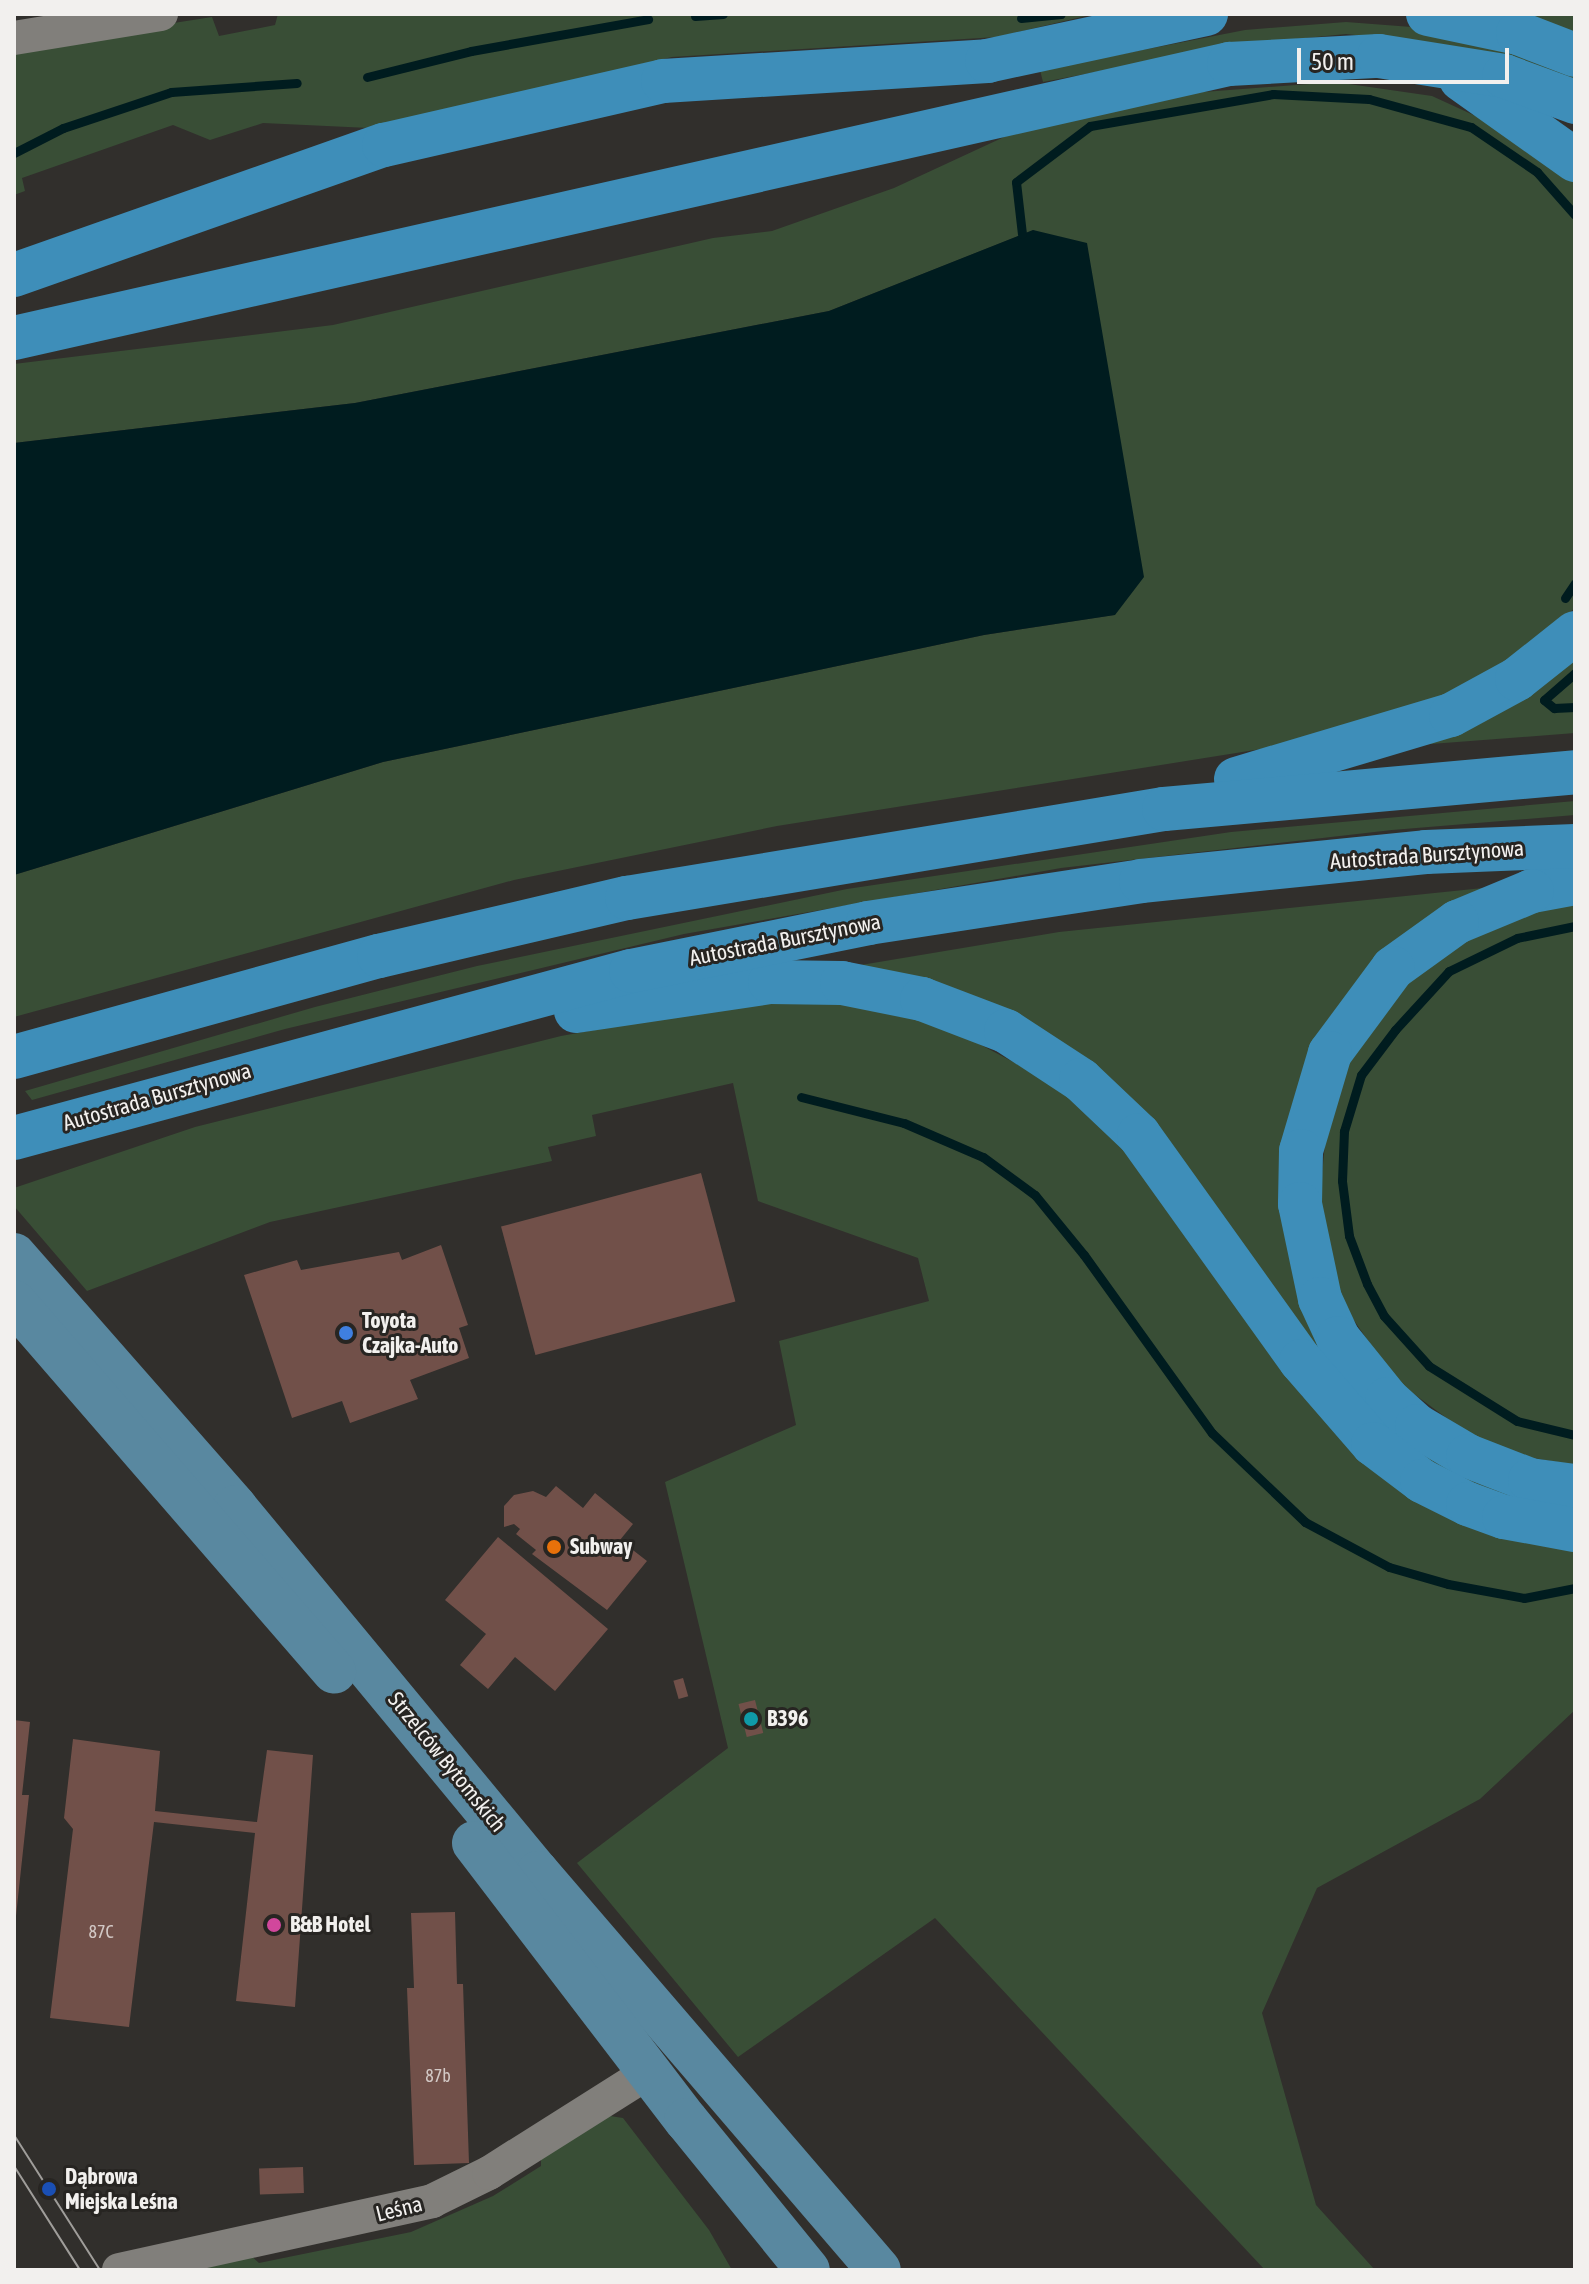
<!DOCTYPE html>
<meta charset="utf-8">
<style>
body{margin:0}
#map{position:relative;width:1589px;height:2284px;overflow:hidden;background:#312f2c;font-family:"Asap Condensed",sans-serif}
div>[style]{position:absolute}
.green>*{inset:0;background:#394e36}
.water>*{inset:0;background:#001c1f}
.stream>*{height:9px;margin:-4.5px;padding:0 4.5px;transform-origin:4.5px;border-radius:4.5px;background:#001c1f}
.building>*{inset:0;background:#715049;transform-origin:0 0}
.street>*{height:34px;margin:-17px;padding:0 17px;transform-origin:17px;border-radius:17px;background:#817f7b}
.primary>*{height:44px;margin:-22px;padding:0 22px;transform-origin:22px;border-radius:22px;background:#5988a0}
.highway>*{height:44px;margin:-22px;padding:0 22px;transform-origin:22px;border-radius:22px;background:#3e8eb9}
.tram>*{height:2px;margin:-1px;padding:0 1px;transform-origin:1px;border-radius:1px;background:#9f9d9a}
.dots>*{width:22px;height:22px;translate:-50% -50%;box-sizing:border-box;border:4px solid #272522;border-radius:50%}
span{translate:-50% -50%;white-space:nowrap;text-align:center;line-height:1.15;-webkit-text-stroke:6px #272522;paint-order:stroke}
.number-label{font-size:18px;color:#d2c8c5}
.number-label span{-webkit-text-stroke-width:0}
.street-label{font-size:22px;color:#f2f0ee}
.poi-label{font-size:22px;color:#f2f0ee;font-weight:700}
.left{translate:0 -50%;text-align:left}
.frame{position:absolute;inset:0;border:16px solid #f2f0ee;pointer-events:none}
.scale{position:absolute;left:1297px;top:48px;width:212px;height:36px;box-sizing:border-box;border:4px solid #f2f0ee;border-top:0;padding-left:10px;font-size:24px;line-height:28px;white-space:nowrap;color:#f2f0ee;-webkit-text-stroke:6px #272522;paint-order:stroke}
</style>
<div id="map">
<div class="green">
<div style="clip-path:polygon(278px 14px,1094px 14px,997px 37px,672px 57px,369px 128px,263px 123px,210px 140px,173px 125px,22px 178px,25px 191px,14px 195px,14px 48px,212px 17px,219px 36px,275px 25px)"></div>
<div style="clip-path:polygon(1496px 14px,1575px 14px,1575px 41px)"></div>
<div style="clip-path:polygon(1346px 22px,1438px 29px,1575px 70px,1575px 87px,1435px 44px,1346px 34px,1243px 44px,1043px 82px,1040px 70px,1245px 30px)"></div>
<div style="clip-path:polygon(1335px 82px,1432px 96px,1517px 135px,1575px 183px,1575px 608px,1504px 666px,1422px 709px,1312px 741px,777px 826px,514px 880px,14px 1017px,14px 875px,383px 762px,984px 635px,1114px 615px,1034px 230px,829px 311px,355px 403px,14px 443px,14px 364px,333px 325px,713px 238px,772px 231px,894px 188px,1017px 131px,1190px 93px)"></div>
<div style="clip-path:polygon(1575px 653px,1575px 733px,1418px 745px)"></div>
<div style="clip-path:polygon(1575px 801px,1575px 815px,1392px 830px,1061px 868px,684px 934px,285px 1029px,32px 1100px,25px 1091px,315px 1007px,477px 966px,847px 889px,1231px 832px)"></div>
<div style="clip-path:polygon(1483px 888px,1309px 1068px,1332px 1349px,1575px 1499px,1575px 1513px,1546px 1511px,1444px 1474px,1352px 1401px,1126px 1097px,855px 966px,1059px 932px)"></div>
<div style="clip-path:polygon(1575px 898px,1575px 1465px,1515px 1455px,1471px 1436px,1395px 1380px,1340px 1300px,1320px 1195px,1329px 1103px,1358px 1044px,1390px 999px,1440px 953px,1517px 913px)"></div>
<div style="clip-path:polygon(750px 1002px,851px 1004px,945px 1026px,1066px 1090px,1116px 1137px,1303px 1397px,1575px 1546px,1575px 1710px,1480px 1799px,1317px 1888px,1262px 2013px,1316px 2205px,1375px 2270px,1265px 2270px,935px 1918px,738px 2057px,577px 1863px,728px 1748px,665px 1482px,796px 1425px,779px 1341px,929px 1301px,918px 1258px,758px 1201px,733px 1083px,592px 1115px,596px 1136px,548px 1147px,552px 1161px,270px 1222px,87px 1291px,14px 1206px,14px 1188px,195px 1127px,561px 1036px)"></div>
<div style="clip-path:polygon(610px 2116px,623px 2118px,709px 2230px,732px 2270px,166px 2270px,247px 2252px,259px 2263px,411px 2232px,493px 2196px,541px 2166px,541px 2156px)"></div>
</div>
<div class="water">
<div style="clip-path:polygon(1033px 230px,1087px 243px,1144px 577px,1115px 615px,984px 635px,383px 762px,14px 875px,14px 443px,355px 403px,829px 311px)"></div>
</div>
<div class="stream">
<div style="left:695px;top:16px;width:28px;rotate:-4deg"></div>
<div style="left:1021px;top:18px;width:40px;rotate:-5.7deg"></div>
<div style="left:367px;top:77px;width:107px;rotate:-14deg"></div>
<div style="left:471px;top:51px;width:180px;rotate:-10.2deg"></div>
<div style="left:14px;top:153px;width:55px;rotate:-27deg"></div>
<div style="left:63px;top:128px;width:114px;rotate:-18.4deg"></div>
<div style="left:171px;top:92px;width:126px;rotate:-4.1deg"></div>
<div style="left:1022px;top:234px;width:52px;rotate:-96.6deg"></div>
<div style="left:1016px;top:182px;width:93px;rotate:-37.1deg"></div>
<div style="left:1090px;top:126px;width:186px;rotate:-9.9deg"></div>
<div style="left:1273px;top:94px;width:96px;rotate:3deg"></div>
<div style="left:1369px;top:99px;width:106px;rotate:15.4deg"></div>
<div style="left:1471px;top:127px;width:80px;rotate:34.3deg"></div>
<div style="left:1537px;top:172px;width:57px;rotate:48.5deg"></div>
<div style="left:1565px;top:598px;width:18px;rotate:-56deg"></div>
<div style="left:1575px;top:673px;width:41px;rotate:138.9deg"></div>
<div style="left:1544px;top:700px;width:13px;rotate:39deg"></div>
<div style="left:1554px;top:708px;width:21px;rotate:-3deg"></div>
<div style="left:1575px;top:926px;width:59px;rotate:168.3deg"></div>
<div style="left:1517px;top:938px;width:76px;rotate:154.1deg"></div>
<div style="left:1449px;top:971px;width:80px;rotate:132.5deg"></div>
<div style="left:1395px;top:1030px;width:56px;rotate:127.1deg"></div>
<div style="left:1361px;top:1075px;width:59px;rotate:106.9deg"></div>
<div style="left:1344px;top:1131px;width:50px;rotate:92.3deg"></div>
<div style="left:1342px;top:1181px;width:55px;rotate:82.7deg"></div>
<div style="left:1349px;top:1236px;width:51px;rotate:69.4deg"></div>
<div style="left:1367px;top:1284px;width:36px;rotate:62deg"></div>
<div style="left:1384px;top:1316px;width:67px;rotate:48deg"></div>
<div style="left:1429px;top:1366px;width:104px;rotate:32deg"></div>
<div style="left:1517px;top:1421px;width:60px;rotate:13.6deg"></div>
<div style="left:801px;top:1097px;width:106px;rotate:14.2deg"></div>
<div style="left:904px;top:1123px;width:86px;rotate:23.3deg"></div>
<div style="left:983px;top:1157px;width:64px;rotate:36.2deg"></div>
<div style="left:1035px;top:1195px;width:77px;rotate:50.8deg"></div>
<div style="left:1084px;top:1255px;width:219px;rotate:54.3deg"></div>
<div style="left:1212px;top:1433px;width:129px;rotate:43.7deg"></div>
<div style="left:1305px;top:1522px;width:95px;rotate:28.2deg"></div>
<div style="left:1389px;top:1567px;width:61px;rotate:16.1deg"></div>
<div style="left:1448px;top:1584px;width:77px;rotate:10.4deg"></div>
<div style="left:1524px;top:1598px;width:52px;rotate:-11.1deg"></div>
</div>
<div class="building">
<div style="left:701px;top:1173px;width:133px;height:207px;rotate:75deg"></div>
<div style="clip-path:polygon(441px 1245px,468px 1325px,459px 1328px,469px 1358px,410px 1380px,418px 1399px,350px 1423px,342px 1401px,292px 1418px,244px 1275px,297px 1260px,301px 1270px,399px 1252px,402px 1260px)"></div>
<div style="clip-path:polygon(556px 1486px,583px 1508px,595px 1493px,633px 1524px,620px 1540px,647px 1561px,607px 1610px,532px 1554px,536px 1550px,516px 1534px,520px 1529px,514px 1524px,504px 1527px,504px 1506px,514px 1495px,533px 1491px,546px 1497px)"></div>
<div style="clip-path:polygon(498px 1537px,608px 1629px,555px 1691px,515px 1657px,488px 1689px,460px 1665px,486px 1634px,445px 1600px)"></div>
<div style="left:683px;top:1678px;width:19px;height:10px;rotate:74deg"></div>
<div style="left:755px;top:1700px;width:34px;height:17px;rotate:76deg"></div>
<div style="clip-path:polygon(14px 1720px,30px 1722px,22px 1795px,29px 1795px,16px 1916px)"></div>
<div style="clip-path:polygon(73px 1739px,160px 1751px,155px 1811px,257px 1822px,267px 1750px,313px 1755px,295px 2007px,236px 2001px,255px 1833px,154px 1822px,129px 2027px,50px 2018px,73px 1829px,64px 1818px)"></div>
<div style="clip-path:polygon(455px 1912px,457px 1984px,463px 1984px,469px 2163px,414px 2165px,407px 1988px,414px 1988px,411px 1913px)"></div>
<div style="left:303px;top:2167px;width:26px;height:44px;rotate:88deg"></div>
</div>
<div class="street">
<div style="left:14px;top:38px;width:149px;rotate:-9.3deg"></div>
<div style="left:119px;top:2270px;width:321px;rotate:-12.4deg"></div>
<div style="left:432px;top:2201px;width:64px;rotate:-26.2deg"></div>
<div style="left:489px;top:2173px;width:189px;rotate:-32.3deg"></div>
</div>
<div class="primary">
<div style="left:14px;top:1255px;width:335px;rotate:48.7deg"></div>
<div style="left:235px;top:1507px;width:475px;rotate:50.4deg"></div>
<div style="left:538px;top:1873px;width:523px;rotate:49.34deg"></div>
<div style="left:14px;top:1302px;width:489px;rotate:49.1deg"></div>
<div style="left:474px;top:1843px;width:349px;rotate:52.6deg"></div>
<div style="left:686px;top:2120px;width:193px;rotate:50.9deg"></div>
</div>
<div class="highway">
<div style="left:1428px;top:14px;width:92px;rotate:11.9deg"></div>
<div style="left:1518px;top:33px;width:61px;rotate:21.1deg"></div>
<div style="left:1461px;top:79px;width:140px;rotate:35.4deg"></div>
<div style="left:14px;top:275px;width:392px;rotate:-19.4deg"></div>
<div style="left:384px;top:145px;width:286px;rotate:-12.9deg"></div>
<div style="left:663px;top:81px;width:325px;rotate:-3.5deg"></div>
<div style="left:987px;top:61px;width:224px;rotate:-12.1deg"></div>
<div style="left:14px;top:338px;width:1246px;rotate:-12.71deg"></div>
<div style="left:1229px;top:64px;width:150px;rotate:-3.1deg"></div>
<div style="left:1379px;top:56px;width:127px;rotate:9.1deg"></div>
<div style="left:1504px;top:76px;width:76px;rotate:20.1deg"></div>
<div style="left:1236px;top:779px;width:224px;rotate:-16.6deg"></div>
<div style="left:1451px;top:715px;width:75px;rotate:-28.6deg"></div>
<div style="left:1517px;top:679px;width:74px;rotate:-38.4deg"></div>
<div style="left:1575px;top:883px;width:44px;rotate:169.5deg"></div>
<div style="left:1532px;top:891px;width:81px;rotate:157.5deg"></div>
<div style="left:1457px;top:922px;width:79px;rotate:144.3deg"></div>
<div style="left:1393px;top:968px;width:106px;rotate:126.5deg"></div>
<div style="left:1330px;top:1053px;width:102px;rotate:106.5deg"></div>
<div style="left:1301px;top:1151px;width:53px;rotate:91.1deg"></div>
<div style="left:1300px;top:1204px;width:97px;rotate:78.1deg"></div>
<div style="left:1320px;top:1299px;width:43px;rotate:65.2deg"></div>
<div style="left:1338px;top:1338px;width:78px;rotate:51.2deg"></div>
<div style="left:1387px;top:1399px;width:40px;rotate:42deg"></div>
<div style="left:1417px;top:1426px;width:59px;rotate:30.5deg"></div>
<div style="left:1468px;top:1456px;width:66px;rotate:21.2deg"></div>
<div style="left:1530px;top:1480px;width:45px;rotate:7.6deg"></div>
<div style="left:576px;top:1011px;width:196px;rotate:-8.5deg"></div>
<div style="left:770px;top:982px;width:72px;rotate:0.8deg"></div>
<div style="left:842px;top:983px;width:82px;rotate:11.3deg"></div>
<div style="left:922px;top:999px;width:90px;rotate:20.9deg"></div>
<div style="left:1006px;top:1031px;width:90px;rotate:33.2deg"></div>
<div style="left:1081px;top:1080px;width:80px;rotate:43.5deg"></div>
<div style="left:1139px;top:1135px;width:278px;rotate:54.4deg"></div>
<div style="left:1301px;top:1361px;width:110px;rotate:49.1deg"></div>
<div style="left:1373px;top:1444px;width:61px;rotate:37.1deg"></div>
<div style="left:1422px;top:1481px;width:51px;rotate:26.6deg"></div>
<div style="left:1468px;top:1504px;width:38px;rotate:20deg"></div>
<div style="left:1504px;top:1517px;width:72px;rotate:10.4deg"></div>
<div style="left:14px;top:1057px;width:379px;rotate:-15.5deg"></div>
<div style="left:379px;top:956px;width:255px;rotate:-13.2deg"></div>
<div style="left:627px;top:898px;width:544px;rotate:-9.41deg"></div>
<div style="left:1164px;top:809px;width:413px;rotate:-5.1deg"></div>
<div style="left:14px;top:1138px;width:639px;rotate:-15.15deg"></div>
<div style="left:631px;top:971px;width:242px;rotate:-11.4deg"></div>
<div style="left:868px;top:923px;width:276px;rotate:-8.7deg"></div>
<div style="left:1141px;top:881px;width:286px;rotate:-5.8deg"></div>
<div style="left:1426px;top:852px;width:149px;rotate:-2.3deg"></div>
</div>
<div class="tram">
<div style="left:14px;top:2135px;width:160px;rotate:57.5deg"></div>
<div style="left:14px;top:2166px;width:123px;rotate:57.6deg"></div>
</div>
<div class="dots">
<div style="left:346px;top:1333px;background:#3f7fe0"></div>
<div style="left:554px;top:1547px;background:#e8710a"></div>
<div style="left:751px;top:1719px;background:#0f9aa8"></div>
<div style="left:274px;top:1925px;background:#d1479c"></div>
<div style="left:49px;top:2189px;background:#1a4fb4"></div>
</div>
<div class="number-label">
<span style="left:101px;top:1932px">87C</span>
<span style="left:438px;top:2076px">87b</span>
</div>
<div class="street-label">
<span style="left:1427px;top:855px;rotate:-4deg">Autostrada Bursztynowa</span>
<span style="left:785px;top:940px;rotate:-11deg">Autostrada Bursztynowa</span>
<span style="left:157px;top:1097px;rotate:-16deg">Autostrada Bursztynowa</span>
<span style="left:447px;top:1762px;rotate:51deg">Strzelców Bytomskich</span>
<span style="left:399px;top:2209px;rotate:-14deg">Leśna</span>
</div>
<div class="poi-label">
<span class="left" style="left:362px;top:1333px">Toyota<br>Czajka-Auto</span>
<span class="left" style="left:570px;top:1547px">Subway</span>
<span class="left" style="left:767px;top:1719px">B396</span>
<span class="left" style="left:290px;top:1925px">B&amp;B Hotel</span>
<span class="left" style="left:65px;top:2189px">Dąbrowa<br>Miejska Leśna</span>
</div>
<div class="frame"></div>
<div class="scale">50 m</div>
</div>
